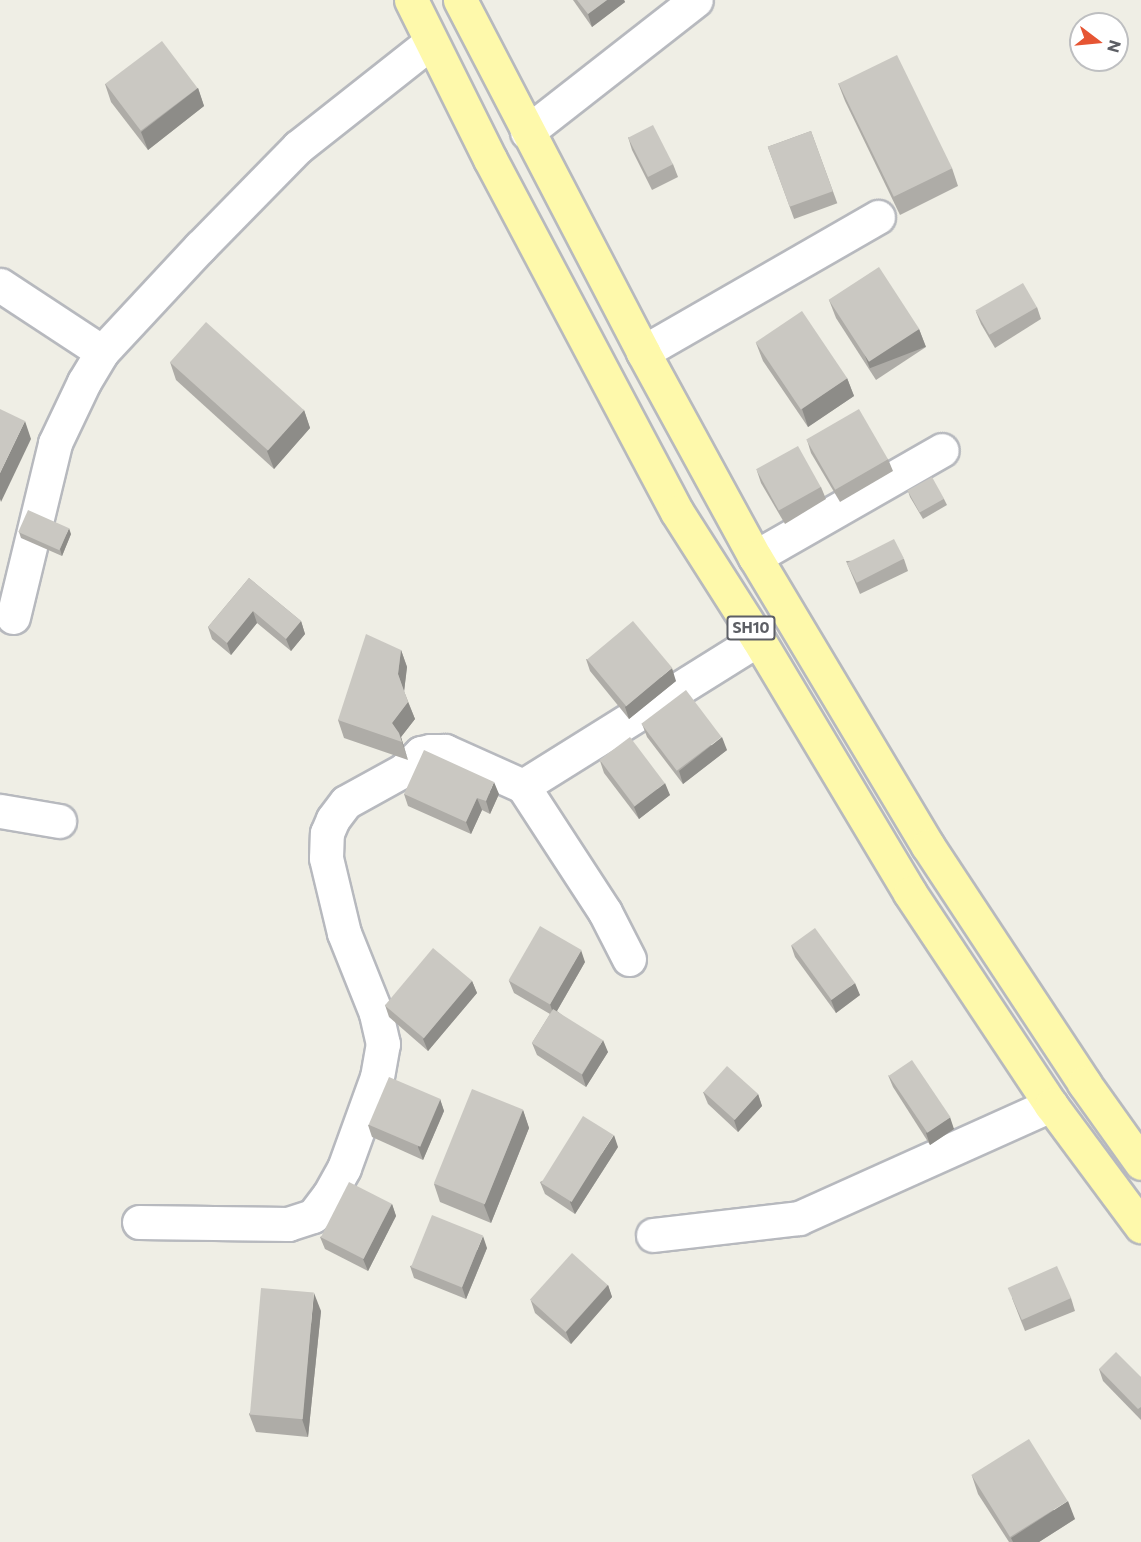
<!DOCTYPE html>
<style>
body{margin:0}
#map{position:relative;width:1141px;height:1542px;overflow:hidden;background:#efeee5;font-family:Commissioner,sans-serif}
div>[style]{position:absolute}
.roads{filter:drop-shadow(2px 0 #b7b9be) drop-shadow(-2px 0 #b7b9be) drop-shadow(0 2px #b7b9be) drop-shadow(0 -2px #b7b9be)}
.street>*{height:33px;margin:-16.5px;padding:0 16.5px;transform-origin:16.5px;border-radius:16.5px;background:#fff}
.primary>*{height:33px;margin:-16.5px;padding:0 16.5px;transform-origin:16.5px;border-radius:16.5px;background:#fef9ab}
.wall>*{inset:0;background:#aeaca7;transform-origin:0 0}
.shaded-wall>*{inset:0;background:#8d8c88;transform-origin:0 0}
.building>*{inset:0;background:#cac8c2;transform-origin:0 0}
span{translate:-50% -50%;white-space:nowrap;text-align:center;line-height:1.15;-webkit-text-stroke:6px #fff;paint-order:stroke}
.shield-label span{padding:2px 4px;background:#fff;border:2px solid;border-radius:4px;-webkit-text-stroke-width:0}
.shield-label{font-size:15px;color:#5d5f65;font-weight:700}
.north{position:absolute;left:1069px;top:12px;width:60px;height:60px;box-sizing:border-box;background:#fff;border:2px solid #bebfc1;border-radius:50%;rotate:106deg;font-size:16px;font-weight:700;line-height:24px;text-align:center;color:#5d5f65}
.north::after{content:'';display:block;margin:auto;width:21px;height:27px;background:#e65533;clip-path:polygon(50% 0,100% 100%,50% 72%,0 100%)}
</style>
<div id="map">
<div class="roads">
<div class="street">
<div style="left:527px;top:132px;width:214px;rotate:-38deg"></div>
<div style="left:0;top:285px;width:122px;rotate:33.3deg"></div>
<div style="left:643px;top:352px;width:271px;rotate:-29.9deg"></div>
<div style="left:755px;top:557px;width:215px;rotate:-29.8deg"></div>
<div style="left:13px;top:617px;width:179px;rotate:-76.4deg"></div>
<div style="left:55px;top:443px;width:68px;rotate:-64.6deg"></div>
<div style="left:84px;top:382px;width:35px;rotate:-59deg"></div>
<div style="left:102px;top:352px;width:144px;rotate:-47deg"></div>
<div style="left:200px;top:247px;width:140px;rotate:-45.6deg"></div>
<div style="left:298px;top:147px;width:169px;rotate:-38.3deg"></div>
<div style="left:0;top:811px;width:60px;rotate:9.6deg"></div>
<div style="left:629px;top:959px;width:53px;rotate:-117.1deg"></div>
<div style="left:605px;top:912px;width:150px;rotate:-123.1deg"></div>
<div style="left:523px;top:786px;width:277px;rotate:-32deg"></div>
<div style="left:139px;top:1222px;width:149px;rotate:0.8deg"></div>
<div style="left:288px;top:1224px;width:26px;rotate:-18deg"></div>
<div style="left:313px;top:1216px;width:26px;rotate:-53deg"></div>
<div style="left:329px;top:1195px;width:31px;rotate:-61deg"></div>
<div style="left:344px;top:1168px;width:97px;rotate:-70.1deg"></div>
<div style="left:377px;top:1077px;width:34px;rotate:-80deg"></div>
<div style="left:383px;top:1044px;width:32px;rotate:-103deg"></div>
<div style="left:376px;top:1013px;width:86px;rotate:-111.8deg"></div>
<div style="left:344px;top:933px;width:77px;rotate:-103.5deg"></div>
<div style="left:326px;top:858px;width:25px;rotate:-88deg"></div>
<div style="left:327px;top:833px;width:15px;rotate:-67deg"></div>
<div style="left:333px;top:819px;width:21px;rotate:-53deg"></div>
<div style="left:346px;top:802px;width:66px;rotate:-28.9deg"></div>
<div style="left:404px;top:770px;width:24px;rotate:-45deg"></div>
<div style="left:421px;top:753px;width:9px;rotate:-13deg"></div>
<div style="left:430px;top:751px;width:15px"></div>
<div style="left:445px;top:751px;width:85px;rotate:24.2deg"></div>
<div style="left:653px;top:1235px;width:147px;rotate:-6.6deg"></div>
<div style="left:799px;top:1218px;width:276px;rotate:-24.2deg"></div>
</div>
<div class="primary">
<div style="left:411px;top:0;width:178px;rotate:63.6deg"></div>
<div style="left:490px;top:159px;width:399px;rotate:62.1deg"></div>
<div style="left:677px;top:512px;width:151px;rotate:57.5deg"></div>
<div style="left:758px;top:639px;width:296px;rotate:59.1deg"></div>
<div style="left:910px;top:893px;width:255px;rotate:56.4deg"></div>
<div style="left:1051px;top:1105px;width:151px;rotate:53.4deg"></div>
<div style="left:460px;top:0;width:397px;rotate:62.5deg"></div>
<div style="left:643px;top:352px;width:234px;rotate:61.4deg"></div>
<div style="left:755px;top:557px;width:337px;rotate:59.1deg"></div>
<div style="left:928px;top:846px;width:284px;rotate:56.6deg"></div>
<div style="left:1084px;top:1083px;width:98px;rotate:54.5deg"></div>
</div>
</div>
<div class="wall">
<div style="clip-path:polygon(573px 0,624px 0,625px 2px,592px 27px)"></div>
<div style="clip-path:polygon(838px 83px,952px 168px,958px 186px,900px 215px,845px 101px)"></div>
<div style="clip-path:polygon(105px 84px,198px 88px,204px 106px,148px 150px,111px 102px)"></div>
<div style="left:811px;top:131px;width:77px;height:46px;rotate:70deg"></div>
<div style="clip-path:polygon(628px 137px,673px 164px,678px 177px,652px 190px,632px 150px)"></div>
<div style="clip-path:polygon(829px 300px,919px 329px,926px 347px,876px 380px,836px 318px)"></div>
<div style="clip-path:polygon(1037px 307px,1041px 319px,995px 348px,981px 324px,976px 312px)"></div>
<div style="clip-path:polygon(756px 343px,847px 378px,854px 396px,808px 427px,763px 361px)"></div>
<div style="clip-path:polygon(170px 362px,304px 410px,310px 428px,274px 469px,176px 380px)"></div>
<div style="clip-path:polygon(807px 440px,888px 459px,893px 471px,840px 502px,811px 453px)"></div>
<div style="clip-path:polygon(757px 471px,821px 487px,826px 499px,785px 524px,761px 483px)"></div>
<div style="clip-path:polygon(908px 491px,944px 499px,947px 505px,923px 519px,910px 497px)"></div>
<div style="clip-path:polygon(19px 532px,71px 534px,62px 556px,21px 538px)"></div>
<div style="clip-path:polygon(904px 559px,908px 571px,860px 594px,846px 561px)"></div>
<div style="clip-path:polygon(249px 578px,301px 621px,305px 634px,291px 651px,257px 623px,231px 655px,212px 639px,208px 627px)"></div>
<div style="clip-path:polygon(401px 650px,407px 667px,404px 691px,415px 719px,401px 737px,408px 760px,344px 738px,338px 720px)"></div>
<div style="clip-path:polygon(586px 659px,676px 681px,629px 719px,590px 671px)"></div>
<div style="clip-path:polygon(642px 724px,727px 750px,683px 784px,647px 737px)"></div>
<div style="clip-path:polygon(600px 761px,670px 795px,639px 819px,604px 773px)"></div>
<div style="clip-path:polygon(404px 794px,499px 794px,490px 814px,482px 810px,471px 834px,408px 806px)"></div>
<div style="clip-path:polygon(791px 945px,860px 995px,836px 1013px,795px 957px)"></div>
<div style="clip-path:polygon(585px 962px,557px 1011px,608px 1052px,586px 1087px,537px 1055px,532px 1043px,550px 1014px,514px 993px,509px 981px)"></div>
<div style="clip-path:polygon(472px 981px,477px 993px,428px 1051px,389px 1017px,385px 1005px)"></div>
<div style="clip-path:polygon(888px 1075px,954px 1129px,930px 1145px,893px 1087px)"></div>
<div style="clip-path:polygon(703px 1092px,758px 1094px,762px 1106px,738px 1132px,708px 1104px)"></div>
<div style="clip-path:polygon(440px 1099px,444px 1111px,423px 1160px,372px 1137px,368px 1125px)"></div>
<div style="clip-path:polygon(523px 1110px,529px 1128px,491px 1223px,440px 1202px,434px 1184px)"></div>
<div style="clip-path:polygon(618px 1147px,575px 1214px,545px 1194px,540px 1182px)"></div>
<div style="clip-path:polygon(392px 1204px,396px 1216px,368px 1271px,325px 1249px,320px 1237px)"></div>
<div style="clip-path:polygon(487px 1248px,466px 1299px,414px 1278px,410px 1266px)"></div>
<div style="clip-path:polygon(608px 1285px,612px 1297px,571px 1344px,535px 1313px,531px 1301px)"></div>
<div style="clip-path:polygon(1012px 1298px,1071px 1298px,1075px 1311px,1025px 1331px)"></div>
<div style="clip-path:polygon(321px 1311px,308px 1437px,256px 1432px,249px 1414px)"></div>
<div style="clip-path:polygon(1099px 1369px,1141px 1377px,1141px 1420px,1103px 1381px)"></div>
<div style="clip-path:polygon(972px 1476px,1075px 1519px,1039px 1542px,1009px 1542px,978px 1494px)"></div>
</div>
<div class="shaded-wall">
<div style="clip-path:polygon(607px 0,624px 0,625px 2px,592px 27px,588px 14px)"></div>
<div style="clip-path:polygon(198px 88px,204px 106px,148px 150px,141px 132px)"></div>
<div style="left:919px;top:329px;width:19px;height:60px;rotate:69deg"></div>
<div style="clip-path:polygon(847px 378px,854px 396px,808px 427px,802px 409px)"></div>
<div style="clip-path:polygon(304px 410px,310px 428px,274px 469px,267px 451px)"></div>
<div style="clip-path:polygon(25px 421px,31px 439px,1px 502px,0 499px,0 473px)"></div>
<div style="clip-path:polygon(69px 528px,71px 534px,62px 556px,60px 549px)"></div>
<div style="clip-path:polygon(253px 611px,257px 623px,231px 655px,227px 643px)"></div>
<div style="clip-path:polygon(301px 621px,305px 634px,291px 651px,286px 639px)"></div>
<div style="clip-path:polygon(401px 650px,407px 667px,404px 692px,398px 674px)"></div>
<div style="clip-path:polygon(672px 668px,676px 681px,629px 719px,625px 707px)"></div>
<div style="clip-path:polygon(408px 702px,415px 719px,401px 737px,408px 760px,402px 742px,392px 723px)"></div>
<div style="clip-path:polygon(722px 737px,727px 750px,683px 784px,679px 771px)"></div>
<div style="clip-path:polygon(494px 782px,499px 794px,490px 814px,486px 801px)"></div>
<div style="clip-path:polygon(665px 783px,670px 795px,639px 819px,634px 807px)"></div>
<div style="clip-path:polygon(477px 798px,482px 810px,471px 834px,466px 822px)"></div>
<div style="clip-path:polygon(581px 950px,585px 962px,554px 1016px,550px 1004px)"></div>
<div style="clip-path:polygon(472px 981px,477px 993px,428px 1051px,423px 1039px)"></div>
<div style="clip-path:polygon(855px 983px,860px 995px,836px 1013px,831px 1000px)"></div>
<div style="clip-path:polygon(603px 1040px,608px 1052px,586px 1087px,582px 1075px)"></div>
<div style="clip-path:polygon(758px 1094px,762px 1106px,738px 1132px,734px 1120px)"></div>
<div style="clip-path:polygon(440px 1099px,444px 1111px,423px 1160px,418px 1147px)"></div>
<div style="clip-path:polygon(523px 1110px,529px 1128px,491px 1223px,484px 1205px)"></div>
<div style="clip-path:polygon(950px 1117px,954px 1129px,930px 1145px,926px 1133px)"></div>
<div style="clip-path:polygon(614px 1135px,618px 1147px,575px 1214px,570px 1202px)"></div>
<div style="clip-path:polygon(392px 1204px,396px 1216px,368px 1271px,363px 1259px)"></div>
<div style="clip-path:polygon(483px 1236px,487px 1248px,466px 1299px,462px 1287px)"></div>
<div style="clip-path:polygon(608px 1285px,612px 1297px,571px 1344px,566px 1332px)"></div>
<div style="clip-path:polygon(314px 1293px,321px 1311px,308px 1437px,302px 1419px)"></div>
<div style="clip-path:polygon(1068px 1501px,1075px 1519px,1039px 1542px,1013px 1542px,1011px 1538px)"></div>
</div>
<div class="building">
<div style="clip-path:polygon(577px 0,607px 0,588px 14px)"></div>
<div style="left:162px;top:41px;width:59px;height:71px;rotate:53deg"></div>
<div style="left:897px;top:55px;width:126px;height:65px;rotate:64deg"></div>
<div style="left:653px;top:125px;width:44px;height:28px;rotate:63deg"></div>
<div style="left:811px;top:131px;width:64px;height:46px;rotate:70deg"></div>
<div style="left:879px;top:267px;width:74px;height:60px;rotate:57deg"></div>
<div style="left:1023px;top:283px;width:28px;height:55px;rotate:60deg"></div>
<div style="left:802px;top:311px;width:81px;height:56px;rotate:56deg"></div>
<div style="left:206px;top:322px;width:132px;height:54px;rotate:42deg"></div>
<div style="clip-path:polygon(0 409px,25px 421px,0 473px)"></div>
<div style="left:859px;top:409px;width:58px;height:61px;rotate:60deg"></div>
<div style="left:798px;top:446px;width:47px;height:48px;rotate:61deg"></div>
<div style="left:932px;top:477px;width:25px;height:28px;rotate:61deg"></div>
<div style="left:28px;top:510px;width:45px;height:24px;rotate:24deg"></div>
<div style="left:894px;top:539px;width:22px;height:53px;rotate:63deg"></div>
<div style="clip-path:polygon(249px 578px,301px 621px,286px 639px,253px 611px,227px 643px,208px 627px)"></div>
<div style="left:633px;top:621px;width:61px;height:60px;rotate:50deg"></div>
<div style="clip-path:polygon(366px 634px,401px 650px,398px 674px,408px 702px,392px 723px,399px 733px,402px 742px,338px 720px)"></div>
<div style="left:686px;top:690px;width:59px;height:56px;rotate:53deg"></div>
<div style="left:630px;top:737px;width:58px;height:38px;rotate:53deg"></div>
<div style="clip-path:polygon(424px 750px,494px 782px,486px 801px,477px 798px,466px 822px,404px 794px)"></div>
<div style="left:540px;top:926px;width:48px;height:63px;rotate:30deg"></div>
<div style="left:815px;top:928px;width:68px;height:29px;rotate:54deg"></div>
<div style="left:433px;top:948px;width:51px;height:75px;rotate:40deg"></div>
<div style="left:553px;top:1009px;width:59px;height:40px;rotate:32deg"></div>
<div style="left:912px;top:1060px;width:69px;height:28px;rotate:56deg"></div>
<div style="left:727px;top:1066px;width:42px;height:35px;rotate:42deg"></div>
<div style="left:389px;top:1077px;width:56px;height:52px;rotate:23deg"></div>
<div style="left:472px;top:1089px;width:55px;height:102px;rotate:22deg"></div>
<div style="left:583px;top:1116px;width:36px;height:79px;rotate:32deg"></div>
<div style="left:349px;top:1182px;width:48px;height:62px;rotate:27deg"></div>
<div style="left:432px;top:1215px;width:55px;height:56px;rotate:22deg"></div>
<div style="left:572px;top:1253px;width:48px;height:63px;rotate:42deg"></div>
<div style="left:1057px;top:1266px;width:35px;height:54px;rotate:66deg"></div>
<div style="left:261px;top:1288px;width:53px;height:127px;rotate:5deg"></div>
<div style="clip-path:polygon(1116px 1352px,1141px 1377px,1141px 1407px,1138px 1409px,1099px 1369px)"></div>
<div style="left:1029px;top:1439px;width:73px;height:68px;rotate:58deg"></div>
</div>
<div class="shield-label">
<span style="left:751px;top:628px">SH10</span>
</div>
<div class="north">N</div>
</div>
